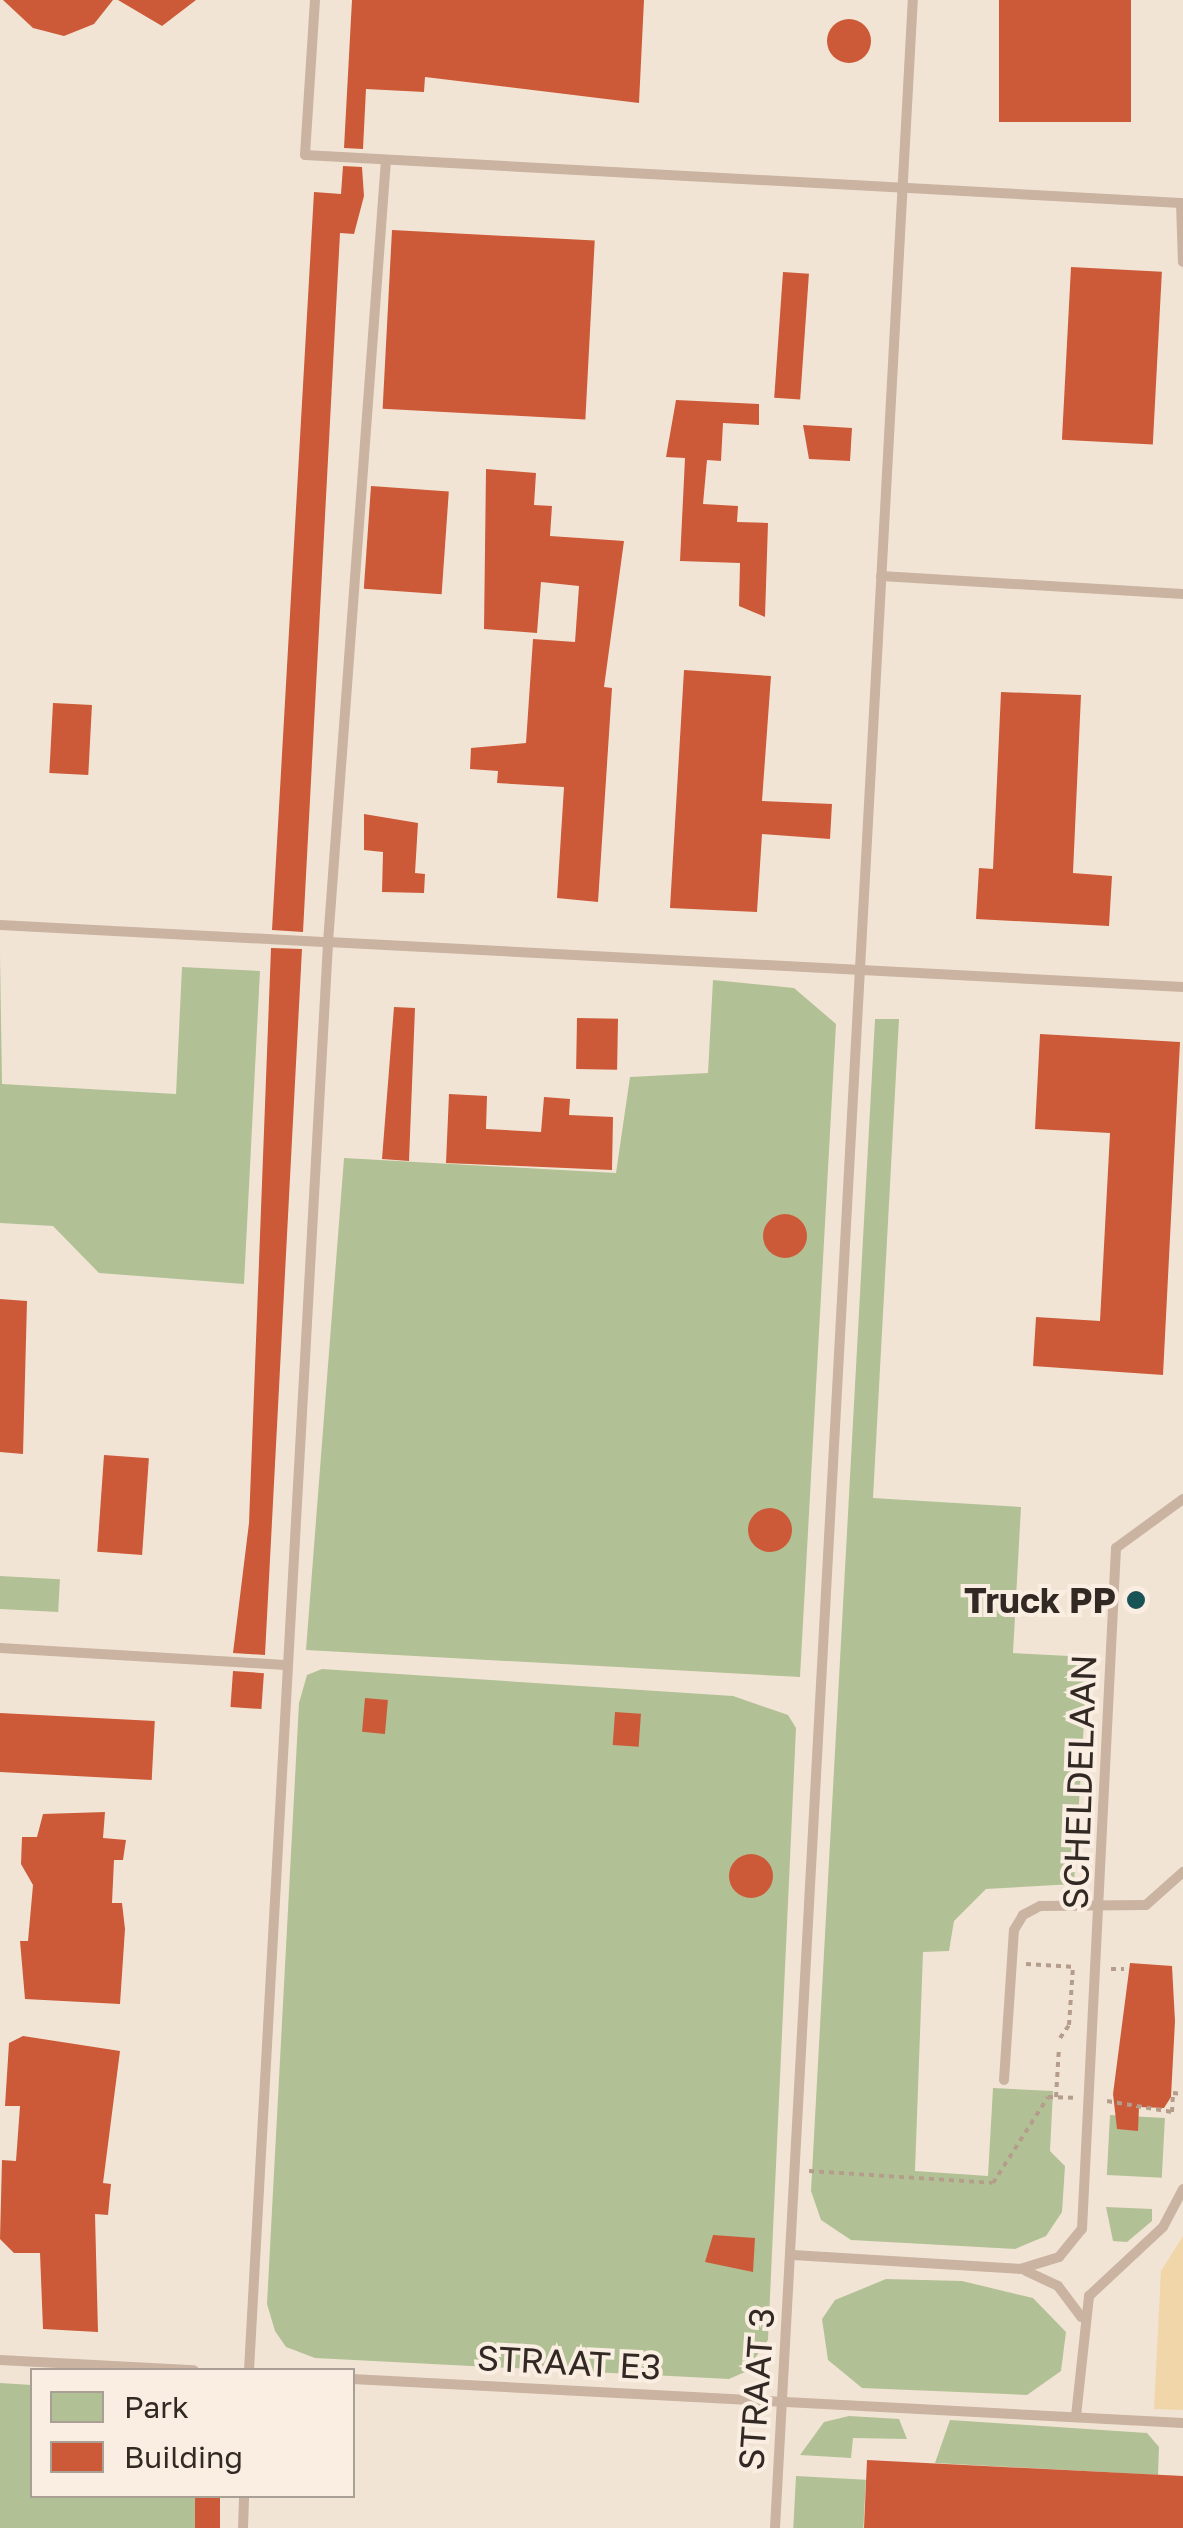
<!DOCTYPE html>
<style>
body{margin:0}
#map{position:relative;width:1183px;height:2528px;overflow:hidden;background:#f2e4d5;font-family:"Golos Text",sans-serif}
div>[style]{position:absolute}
.green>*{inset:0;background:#b2c195;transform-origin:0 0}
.sand>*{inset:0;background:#f0d6a8}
.building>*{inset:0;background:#cc5a38;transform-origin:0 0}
.round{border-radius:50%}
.path>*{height:4px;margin-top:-2px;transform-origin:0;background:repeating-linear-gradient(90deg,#b59d8b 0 5px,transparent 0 10px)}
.lane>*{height:10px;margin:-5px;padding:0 5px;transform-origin:5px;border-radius:5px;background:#cab3a1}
.dots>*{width:28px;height:28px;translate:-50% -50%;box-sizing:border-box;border:5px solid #f9eee1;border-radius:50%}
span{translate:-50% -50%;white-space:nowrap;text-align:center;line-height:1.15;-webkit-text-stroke:8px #f9eee1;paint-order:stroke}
.poi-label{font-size:35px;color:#332924;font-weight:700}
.right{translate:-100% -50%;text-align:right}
.street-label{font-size:35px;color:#332924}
.legend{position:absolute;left:30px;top:2368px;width:325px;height:130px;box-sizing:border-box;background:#f9eee1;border:2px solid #aa9f95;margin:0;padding:12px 18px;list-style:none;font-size:30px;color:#332924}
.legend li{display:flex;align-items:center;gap:20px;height:50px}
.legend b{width:50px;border:2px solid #aa9f95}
</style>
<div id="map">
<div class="green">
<div style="clip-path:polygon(0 953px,2px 1084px,176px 1094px,182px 967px,260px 971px,244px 1284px,99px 1273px,53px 1226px,0 1223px)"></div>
<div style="clip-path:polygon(713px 980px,794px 988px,836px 1024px,800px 1677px,306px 1650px,344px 1158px,616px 1173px,630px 1077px,708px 1073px)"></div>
<div style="clip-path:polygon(875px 1019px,899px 1019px,873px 1498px,1021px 1507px,1013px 1653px,1088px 1657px,1074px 1884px,986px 1889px,954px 1921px,949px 1951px,923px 1952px,915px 2171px,988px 2176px,993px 2088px,1053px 2091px,1050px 2151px,1065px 2166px,1062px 2212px,1046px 2236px,1015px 2249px,851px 2240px,821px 2220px,811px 2191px)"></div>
<div style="left:0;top:1576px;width:60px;height:33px;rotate:3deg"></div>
<div style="clip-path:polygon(322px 1669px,733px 1696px,788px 1715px,796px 1728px,768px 2340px,745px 2372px,729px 2379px,315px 2358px,286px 2347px,275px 2331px,267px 2304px,299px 1703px,307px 1675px)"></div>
<div style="left:1110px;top:2115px;width:55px;height:60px;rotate:3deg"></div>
<div style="clip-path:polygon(1106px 2207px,1152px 2209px,1152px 2221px,1127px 2242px,1113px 2241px)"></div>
<div style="clip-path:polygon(886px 2279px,962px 2281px,1033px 2298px,1066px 2332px,1061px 2371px,1027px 2395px,862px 2388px,828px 2360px,822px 2319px,835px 2300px)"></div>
<div style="clip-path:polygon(0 2383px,32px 2385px,32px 2496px,210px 2496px,208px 2528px,0 2528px)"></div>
<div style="clip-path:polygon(849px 2416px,899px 2419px,907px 2439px,853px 2438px,851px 2458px,800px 2455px,824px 2422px)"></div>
<div style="clip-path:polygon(950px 2420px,1147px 2433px,1159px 2447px,1158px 2475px,935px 2463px)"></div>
<div style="left:796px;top:2476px;width:70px;height:52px;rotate:3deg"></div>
</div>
<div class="sand">
<div style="clip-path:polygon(1183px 2236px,1183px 2410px,1154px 2409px,1161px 2271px)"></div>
</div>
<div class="building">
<div style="clip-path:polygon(3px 0,113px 0,94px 24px,64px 36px,33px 28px)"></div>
<div style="clip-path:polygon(118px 0,196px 0,162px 26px)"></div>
<div style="clip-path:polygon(352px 0,644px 0,639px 103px,425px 77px,424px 92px,366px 89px,363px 149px,344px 148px)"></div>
<div style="left:999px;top:0;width:132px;height:122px"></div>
<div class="round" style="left:827px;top:19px;width:44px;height:44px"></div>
<div style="clip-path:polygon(343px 166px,362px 167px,364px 196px,354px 234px,340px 233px,303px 932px,272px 930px,314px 192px,341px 194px)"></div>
<div style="left:392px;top:230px;width:203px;height:179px;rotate:3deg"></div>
<div style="left:1071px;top:267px;width:91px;height:173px;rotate:3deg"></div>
<div style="left:783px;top:272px;width:26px;height:126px;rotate:4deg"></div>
<div style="clip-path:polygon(676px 400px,759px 404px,759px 425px,723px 423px,721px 461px,707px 460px,703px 504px,738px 506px,737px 522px,768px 523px,765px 617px,739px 606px,740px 563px,680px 561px,685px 458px,666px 457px)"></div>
<div style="clip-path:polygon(803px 425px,852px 428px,850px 461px,809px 459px)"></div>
<div style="clip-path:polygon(486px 469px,536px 473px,534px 505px,552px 506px,550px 536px,624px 541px,604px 687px,612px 688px,598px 902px,557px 898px,564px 787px,497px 783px,498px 771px,470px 769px,471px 748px,526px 743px,533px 639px,575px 642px,579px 586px,541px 582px,537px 633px,484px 629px)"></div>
<div style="left:371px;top:486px;width:78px;height:103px;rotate:4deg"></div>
<div style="clip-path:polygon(684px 670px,771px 676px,762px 801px,832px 804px,830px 839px,762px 834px,757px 912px,670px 908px)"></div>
<div style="clip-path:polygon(1001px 692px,1081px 695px,1073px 873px,1112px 876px,1109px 926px,976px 919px,979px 868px,993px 869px)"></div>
<div style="left:53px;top:703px;width:39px;height:70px;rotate:3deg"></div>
<div style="clip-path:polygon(364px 814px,418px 823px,415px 873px,425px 874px,424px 893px,382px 892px,383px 852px,364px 850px)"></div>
<div style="clip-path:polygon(271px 948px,302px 949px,265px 1655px,233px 1653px,249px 1523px)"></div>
<div style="clip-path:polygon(394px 1007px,415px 1008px,409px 1161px,382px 1159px)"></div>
<div style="left:577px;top:1018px;width:41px;height:51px;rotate:1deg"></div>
<div style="clip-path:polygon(1040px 1034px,1180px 1042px,1163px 1375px,1033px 1366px,1036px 1317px,1100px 1321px,1110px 1133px,1035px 1129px)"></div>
<div style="clip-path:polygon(449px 1094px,487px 1096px,486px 1129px,541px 1132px,544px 1097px,570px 1099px,569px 1115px,613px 1117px,612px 1170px,446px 1163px)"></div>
<div class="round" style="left:763px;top:1214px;width:44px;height:44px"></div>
<div style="clip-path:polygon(0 1299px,27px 1301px,23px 1454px,0 1452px)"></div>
<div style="left:104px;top:1455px;width:45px;height:97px;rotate:4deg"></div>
<div class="round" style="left:748px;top:1508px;width:44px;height:44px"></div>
<div style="left:233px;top:1671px;width:31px;height:36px;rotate:4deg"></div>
<div style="left:365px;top:1698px;width:23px;height:34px;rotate:5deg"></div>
<div style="left:615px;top:1712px;width:26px;height:33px;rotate:4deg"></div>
<div style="left:0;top:1713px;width:155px;height:59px;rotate:3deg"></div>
<div style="clip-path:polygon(105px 1812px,103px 1838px,126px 1840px,123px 1860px,114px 1860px,112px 1903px,122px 1903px,125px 1929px,120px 2004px,25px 1999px,20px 1941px,28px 1941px,33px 1885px,21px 1864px,22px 1837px,37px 1837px,43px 1814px)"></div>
<div class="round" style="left:729px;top:1854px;width:44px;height:44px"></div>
<div style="clip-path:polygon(1130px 1963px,1172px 1966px,1175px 2021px,1171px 2097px,1164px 2108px,1139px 2107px,1138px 2131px,1117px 2129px,1113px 2094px)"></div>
<div style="clip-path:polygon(23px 2036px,120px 2051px,103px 2183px,111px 2184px,108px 2215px,95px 2214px,98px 2332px,43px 2329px,40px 2253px,14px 2253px,0 2239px,2px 2160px,16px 2161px,20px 2106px,5px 2106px,9px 2043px)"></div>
<div style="clip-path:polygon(713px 2235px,755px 2238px,753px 2272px,705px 2262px)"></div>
<div style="clip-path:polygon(867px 2460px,1183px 2476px,1183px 2528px,864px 2528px)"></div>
<div style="left:195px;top:2496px;width:25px;height:32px"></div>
</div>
<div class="path">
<div style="left:1026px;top:1964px;width:50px;rotate:3.4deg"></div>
<div style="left:1111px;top:1969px;width:13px"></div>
<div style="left:1060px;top:2038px;width:16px;rotate:-55deg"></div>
<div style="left:1069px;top:2025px;width:58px;rotate:-86.1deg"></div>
<div style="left:1056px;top:2097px;width:50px;rotate:-86.6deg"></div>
<div style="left:1107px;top:2101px;width:66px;rotate:9.6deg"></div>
<div style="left:1172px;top:2112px;width:19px;rotate:-87deg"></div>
<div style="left:1173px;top:2093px;width:10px;rotate:6deg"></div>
<div style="left:809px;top:2171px;width:184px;rotate:3.7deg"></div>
<div style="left:993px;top:2183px;width:102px;rotate:-57.4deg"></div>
<div style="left:1048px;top:2097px;width:25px;rotate:2deg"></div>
</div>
<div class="lane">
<div style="left:315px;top:0;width:155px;rotate:93.7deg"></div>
<div style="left:305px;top:155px;width:877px;rotate:3.14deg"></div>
<div style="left:1181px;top:203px;width:59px;rotate:88.1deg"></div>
<div style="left:881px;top:576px;width:303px;rotate:3.4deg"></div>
<div style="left:0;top:925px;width:328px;rotate:3deg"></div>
<div style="left:328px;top:942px;width:784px;rotate:-85.76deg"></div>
<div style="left:0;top:1648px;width:285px;rotate:3.4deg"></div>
<div style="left:1004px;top:2080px;width:150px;rotate:-86.2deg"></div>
<div style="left:1014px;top:1930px;width:17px;rotate:-59deg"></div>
<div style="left:1023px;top:1915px;width:19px;rotate:-28deg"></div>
<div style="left:1040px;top:1906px;width:106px;rotate:-0.5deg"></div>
<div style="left:1146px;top:1905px;width:50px;rotate:-41.7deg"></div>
<div style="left:793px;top:2255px;width:227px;rotate:3.5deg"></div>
<div style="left:1020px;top:2269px;width:41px;rotate:-17.1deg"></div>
<div style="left:1059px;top:2257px;width:36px;rotate:-51deg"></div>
<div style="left:1082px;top:2229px;width:682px;rotate:-87.14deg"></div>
<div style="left:1116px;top:1548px;width:83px;rotate:-36.2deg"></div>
<div style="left:1026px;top:2271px;width:35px;rotate:25deg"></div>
<div style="left:1058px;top:2286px;width:39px;rotate:53deg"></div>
<div style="left:0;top:2360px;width:194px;rotate:3deg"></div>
<div style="left:249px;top:2370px;width:1430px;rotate:-86.83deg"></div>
<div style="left:328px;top:942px;width:856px;rotate:3.01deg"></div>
<div style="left:352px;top:2379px;width:832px;rotate:3.03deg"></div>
<div style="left:1076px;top:2416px;width:121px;rotate:-83.8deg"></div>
<div style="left:1089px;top:2296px;width:101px;rotate:-43deg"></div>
<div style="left:1163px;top:2227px;width:43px;rotate:-62.2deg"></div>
<div style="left:243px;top:2528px;width:32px;rotate:-88deg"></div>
<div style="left:775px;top:2528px;width:2532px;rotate:-86.88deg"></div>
</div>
<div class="dots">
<div style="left:1136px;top:1600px;background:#185356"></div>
</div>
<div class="poi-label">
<span class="right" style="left:1116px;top:1600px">Truck PP</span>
</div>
<div class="street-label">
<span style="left:1079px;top:1782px;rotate:-88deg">SCHELDELAAN</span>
<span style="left:569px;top:2362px;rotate:3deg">STRAAT E3</span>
<span style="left:756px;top:2389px;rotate:-86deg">STRAAT 3</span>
</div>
<ul class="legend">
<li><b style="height:28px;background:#b2c195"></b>Park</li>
<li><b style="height:28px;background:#cc5a38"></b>Building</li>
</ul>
</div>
